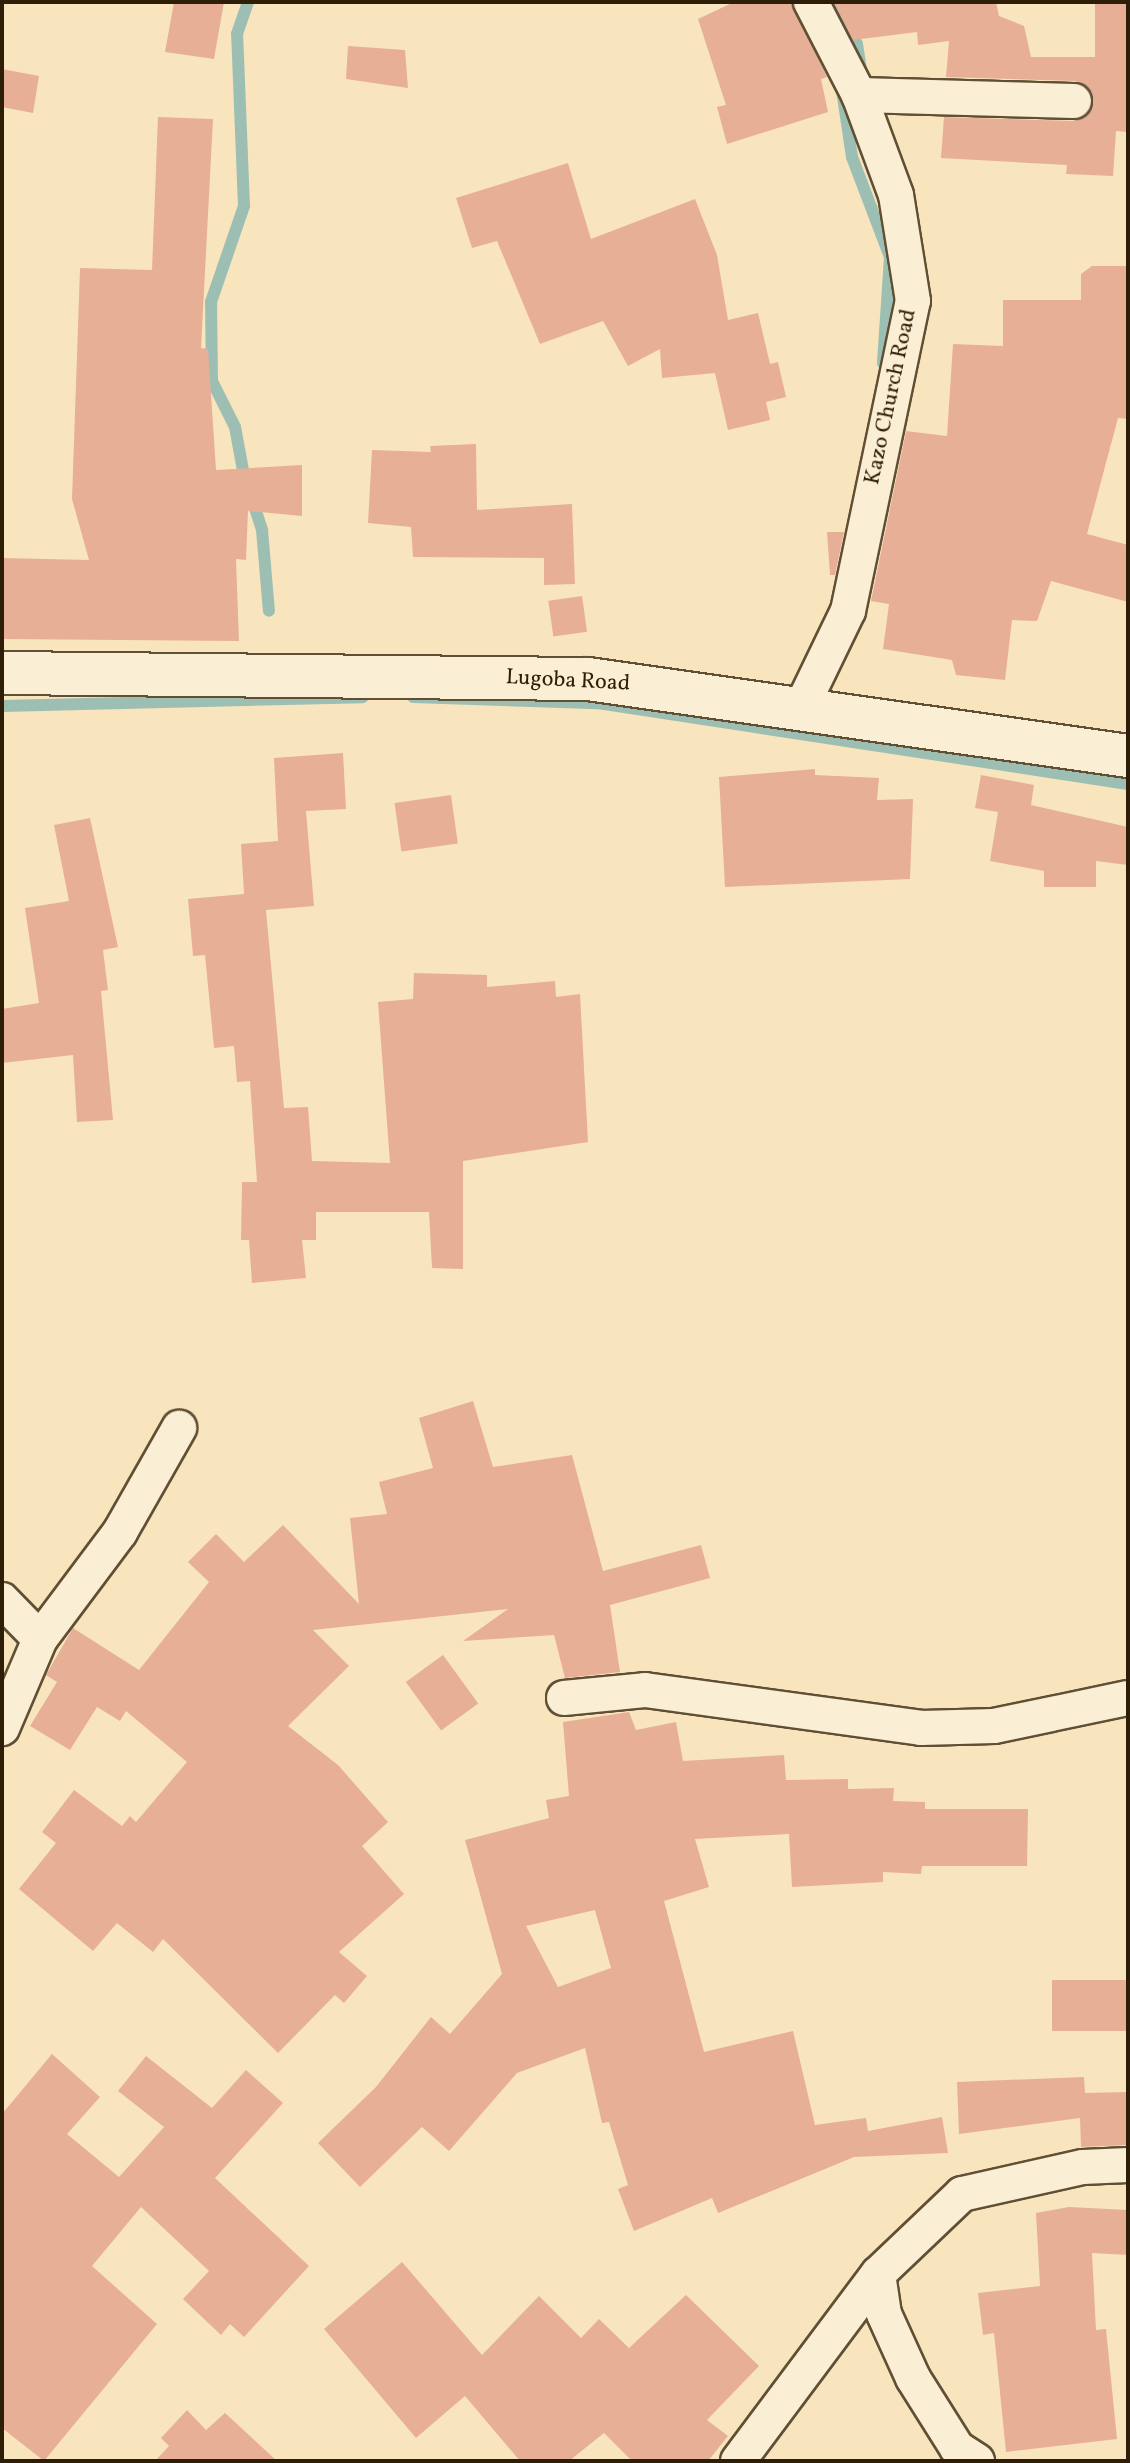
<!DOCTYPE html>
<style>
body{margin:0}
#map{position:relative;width:1130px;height:2463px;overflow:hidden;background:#f8e5bd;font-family:Vollkorn,serif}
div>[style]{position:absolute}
.stream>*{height:12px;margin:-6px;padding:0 6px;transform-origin:6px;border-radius:6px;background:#9dbfb3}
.building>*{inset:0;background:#e8af97;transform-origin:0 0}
.roads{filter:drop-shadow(2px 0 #604f34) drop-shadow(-2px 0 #604f34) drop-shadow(0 2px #604f34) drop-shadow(0 -2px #604f34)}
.minor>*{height:34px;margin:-17px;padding:0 17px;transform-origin:17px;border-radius:17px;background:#faeed4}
.tertiary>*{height:42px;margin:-21px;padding:0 21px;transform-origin:21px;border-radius:21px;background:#faeed4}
span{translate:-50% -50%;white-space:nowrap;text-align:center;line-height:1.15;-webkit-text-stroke:6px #faeed4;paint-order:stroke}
.street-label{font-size:22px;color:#2e1d07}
.frame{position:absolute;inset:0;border:4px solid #2e1d07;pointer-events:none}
</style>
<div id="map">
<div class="stream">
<div style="left:833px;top:2px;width:48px;rotate:60.3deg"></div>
<div style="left:857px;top:44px;width:31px;rotate:81deg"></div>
<div style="left:842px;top:90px;width:68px;rotate:81.5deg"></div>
<div style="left:852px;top:157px;width:107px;rotate:69.2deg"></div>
<div style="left:890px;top:257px;width:106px;rotate:93.8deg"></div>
<div style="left:245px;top:481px;width:55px;rotate:-100.5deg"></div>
<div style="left:235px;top:427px;width:51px;rotate:-116.6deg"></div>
<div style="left:212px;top:381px;width:79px;rotate:-90.7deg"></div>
<div style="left:211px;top:302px;width:102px;rotate:-71deg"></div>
<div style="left:244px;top:206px;width:172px;rotate:-92.3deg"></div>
<div style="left:237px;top:34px;width:34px;rotate:-71deg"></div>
<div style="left:252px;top:499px;width:33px;rotate:72deg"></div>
<div style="left:262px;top:530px;width:81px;rotate:85.1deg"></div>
<div style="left:413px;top:697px;width:185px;rotate:1.9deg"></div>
<div style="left:598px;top:703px;width:536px;rotate:8.69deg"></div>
<div style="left:2px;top:706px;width:361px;rotate:-1.4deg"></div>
</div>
<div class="building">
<div style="clip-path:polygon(174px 2px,224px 2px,214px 59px,165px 52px)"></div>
<div style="clip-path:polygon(734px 2px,791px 2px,827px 77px,821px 79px,828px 112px,727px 144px,717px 107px,726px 105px,698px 19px)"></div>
<div style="clip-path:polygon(834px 2px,996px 2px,999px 16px,1024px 26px,1031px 57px,1095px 57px,1095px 2px,1128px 2px,1128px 132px,1116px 131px,1113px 176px,1066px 174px,1067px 165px,941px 158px,944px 117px,1074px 121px,1091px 111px,1092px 92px,1075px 81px,946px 77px,949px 41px,918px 45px,917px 32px,853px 40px)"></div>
<div style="clip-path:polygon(348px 46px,405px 50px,408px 88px,346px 79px)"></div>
<div style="clip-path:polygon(2px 69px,39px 76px,33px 113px,2px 107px)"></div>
<div style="clip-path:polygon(158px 117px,213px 119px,201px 348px,208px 349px,216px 470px,302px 465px,302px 516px,248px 511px,246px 560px,236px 559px,239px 641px,2px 639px,2px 558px,89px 560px,72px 499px,80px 268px,152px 270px)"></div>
<div style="clip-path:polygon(568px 163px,591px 239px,695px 199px,717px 255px,728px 320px,758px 313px,770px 364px,778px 362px,786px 397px,766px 402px,770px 420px,728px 430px,715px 373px,662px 378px,660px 349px,628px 366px,603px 321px,540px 344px,497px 241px,472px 248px,456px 198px)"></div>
<div style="clip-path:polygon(1092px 266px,1128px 266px,1128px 419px,1118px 418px,1087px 534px,1128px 545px,1128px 602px,1051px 581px,1037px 621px,1012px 620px,1005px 680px,956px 675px,952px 660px,883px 649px,889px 604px,871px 601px,906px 431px,947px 436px,953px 344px,1003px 346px,1003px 300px,1081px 300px,1081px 274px)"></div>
<div style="clip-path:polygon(476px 444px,477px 510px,572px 504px,575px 584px,544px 585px,544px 558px,413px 557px,411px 527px,368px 523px,372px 450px,431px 452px,430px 446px)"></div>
<div style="clip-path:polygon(827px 532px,844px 532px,835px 575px,830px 575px)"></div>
<div style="left:582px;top:596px;width:36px;height:34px;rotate:82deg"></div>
<div style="clip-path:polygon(343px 753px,346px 809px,306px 811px,314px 906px,266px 910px,284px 1108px,308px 1107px,312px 1161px,390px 1163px,378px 1002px,413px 999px,414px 973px,487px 975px,487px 987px,555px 981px,556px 997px,580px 994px,588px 1142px,463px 1161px,463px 1269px,432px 1268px,429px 1212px,316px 1212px,316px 1240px,302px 1240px,306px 1278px,252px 1283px,249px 1240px,241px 1240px,242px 1182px,257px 1182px,250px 1081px,237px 1082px,234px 1046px,214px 1048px,205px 955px,193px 956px,188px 899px,244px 894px,241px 844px,278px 841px,274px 758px)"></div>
<div style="clip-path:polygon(815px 769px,815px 775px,879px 778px,877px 800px,913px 799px,910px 879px,725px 887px,719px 777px)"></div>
<div style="clip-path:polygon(981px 775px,1034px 785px,1031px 805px,1128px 827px,1128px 865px,1096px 861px,1096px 887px,1044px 887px,1044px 871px,990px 861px,998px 812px,975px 808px)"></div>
<div style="left:451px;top:795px;width:49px;height:57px;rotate:82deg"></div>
<div style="clip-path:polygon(90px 818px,118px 947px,103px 950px,108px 990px,101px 991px,113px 1120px,77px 1122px,73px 1055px,2px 1063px,2px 1009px,39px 1003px,25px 908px,69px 901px,54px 825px)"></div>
<div style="clip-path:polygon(473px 1401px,493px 1467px,572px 1455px,603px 1571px,701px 1545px,710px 1578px,610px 1605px,620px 1672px,565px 1678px,554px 1635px,463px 1641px,508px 1609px,313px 1630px,349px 1666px,288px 1726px,338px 1765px,388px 1822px,362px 1846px,404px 1894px,339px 1952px,367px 1976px,344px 2003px,335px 1995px,278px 2053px,163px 1939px,153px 1952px,117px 1923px,93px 1951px,19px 1889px,56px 1843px,42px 1832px,74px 1790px,122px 1826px,130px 1816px,136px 1822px,187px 1762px,126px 1711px,120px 1721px,97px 1707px,70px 1750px,30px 1726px,57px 1682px,46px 1675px,73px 1628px,139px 1670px,209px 1582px,188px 1562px,216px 1534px,244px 1562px,283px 1525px,359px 1604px,350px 1518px,387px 1514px,379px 1482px,433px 1468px,419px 1418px)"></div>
<div style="left:443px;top:1655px;width:60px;height:46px;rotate:54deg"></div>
<div style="clip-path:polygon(evenodd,629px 1712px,636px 1730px,676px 1722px,683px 1761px,784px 1755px,786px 1780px,848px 1779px,848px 1789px,894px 1788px,893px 1801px,925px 1802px,925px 1809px,1028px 1809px,1027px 1866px,922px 1866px,921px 1874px,883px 1872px,883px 1882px,792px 1887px,789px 1834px,695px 1839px,709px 1887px,664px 1901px,704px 2052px,793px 2031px,815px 2125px,866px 2118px,868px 2131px,942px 2117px,948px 2153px,854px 2157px,718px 2213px,712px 2198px,634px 2231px,618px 2189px,628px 2185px,609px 2122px,602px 2123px,585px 2048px,517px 2073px,449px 2151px,422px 2127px,360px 2187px,318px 2143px,376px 2087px,431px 2017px,450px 2034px,502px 1974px,465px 1840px,549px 1818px,546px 1800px,569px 1796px,563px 1722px,629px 1712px,595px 1910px,611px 1968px,558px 1987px,526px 1926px,595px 1910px)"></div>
<div style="left:1128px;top:1980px;width:51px;height:76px;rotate:90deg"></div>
<div style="clip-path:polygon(52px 2054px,100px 2097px,67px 2134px,119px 2177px,164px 2127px,118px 2091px,146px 2056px,212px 2108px,246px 2070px,283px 2103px,215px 2178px,309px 2266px,244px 2337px,230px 2324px,221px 2335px,183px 2299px,209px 2271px,141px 2207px,92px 2266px,157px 2324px,44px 2461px,2px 2428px,2px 2114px)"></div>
<div style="clip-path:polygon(1084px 2077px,1085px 2093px,1128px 2092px,1128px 2145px,1081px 2147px,1080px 2118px,959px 2134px,957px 2082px)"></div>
<div style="clip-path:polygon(1069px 2207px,1128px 2210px,1128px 2255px,1092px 2253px,1096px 2330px,1106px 2329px,1117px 2439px,1006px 2452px,994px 2333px,983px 2335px,978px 2293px,1040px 2286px,1036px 2213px)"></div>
<div style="clip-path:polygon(402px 2262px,482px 2355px,539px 2296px,581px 2338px,599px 2319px,629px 2348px,686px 2295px,759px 2366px,707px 2420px,728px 2436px,708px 2461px,632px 2461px,604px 2433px,569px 2461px,520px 2461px,465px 2396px,416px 2438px,324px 2329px)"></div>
<div style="clip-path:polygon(187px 2410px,206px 2430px,225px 2413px,277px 2461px,155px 2461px,169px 2446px,161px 2438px)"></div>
</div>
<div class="roads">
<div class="minor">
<div style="left:859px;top:95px;width:215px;rotate:1.6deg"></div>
<div style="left:803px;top:704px;width:103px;rotate:-64.2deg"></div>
<div style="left:848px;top:611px;width:317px;rotate:-78.2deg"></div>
<div style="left:913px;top:301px;width:107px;rotate:-99.1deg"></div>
<div style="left:896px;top:195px;width:107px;rotate:-110.3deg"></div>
<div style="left:859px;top:95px;width:105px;rotate:-117.3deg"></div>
<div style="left:2px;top:1600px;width:54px;rotate:45.7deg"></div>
<div style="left:40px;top:1639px;width:97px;rotate:113.1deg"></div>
<div style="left:40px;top:1639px;width:134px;rotate:-53.2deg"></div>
<div style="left:120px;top:1532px;width:120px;rotate:-60.4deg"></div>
<div style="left:564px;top:1698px;width:81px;rotate:-5.6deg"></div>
<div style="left:645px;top:1690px;width:279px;rotate:7.8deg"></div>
<div style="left:921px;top:1728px;width:73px;rotate:-1.6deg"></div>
<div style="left:994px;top:1726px;width:137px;rotate:-11.8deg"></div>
<div style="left:878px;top:2274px;width:40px;rotate:81.5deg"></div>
<div style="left:884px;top:2314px;width:70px;rotate:65.6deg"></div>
<div style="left:913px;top:2378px;width:83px;rotate:57.8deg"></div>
<div style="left:957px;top:2448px;width:24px;rotate:33deg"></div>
<div style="left:738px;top:2461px;width:234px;rotate:-53.2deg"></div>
<div style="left:878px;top:2274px;width:116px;rotate:-43.6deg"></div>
<div style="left:962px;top:2194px;width:124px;rotate:-12.6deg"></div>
<div style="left:1083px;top:2167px;width:45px;rotate:-2.5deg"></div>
</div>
<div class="tertiary">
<div style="left:2px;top:673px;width:586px;rotate:0.59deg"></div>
<div style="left:588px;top:679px;width:545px;rotate:8.12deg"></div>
</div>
</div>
<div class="street-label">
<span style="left:891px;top:397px;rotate:-78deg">Kazo Church Road</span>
<span style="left:568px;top:681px;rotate:3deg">Lugoba Road</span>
</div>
<div class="frame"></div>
</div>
